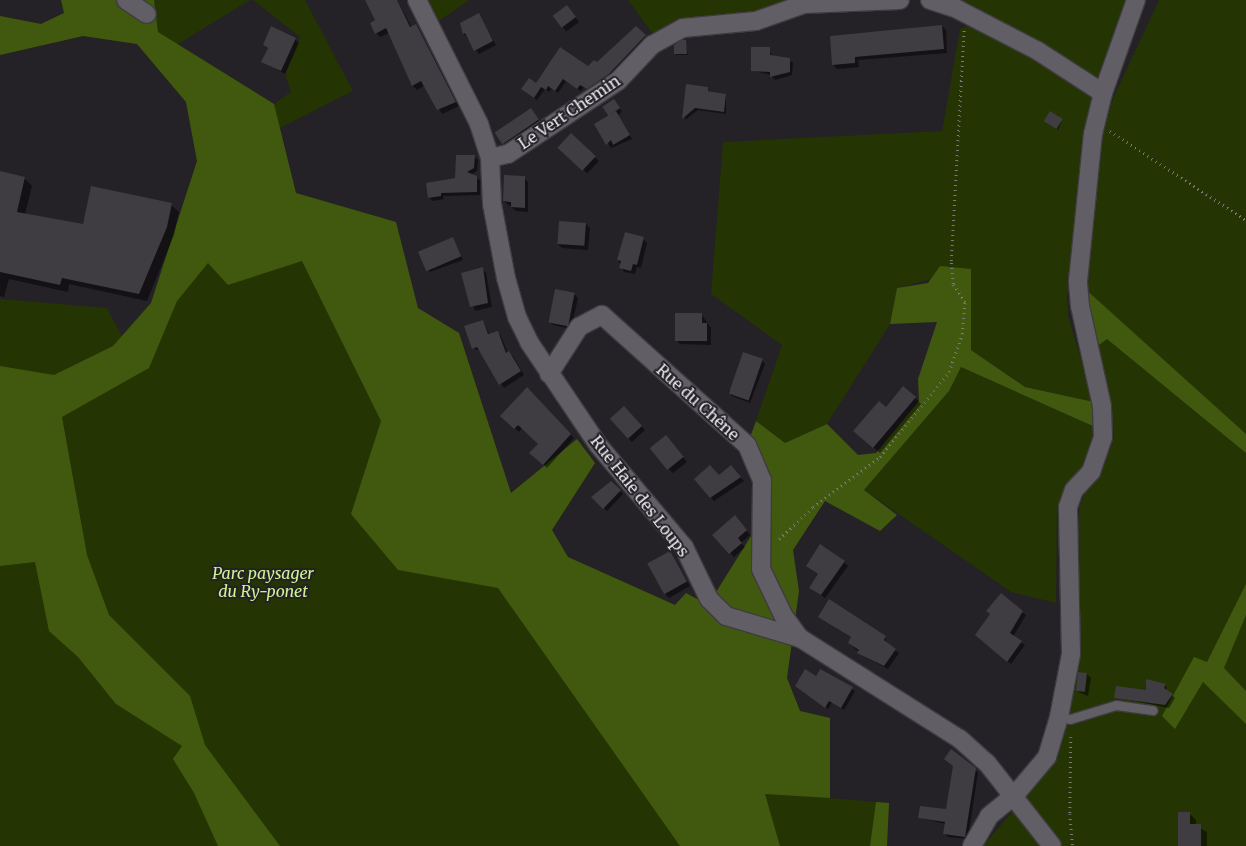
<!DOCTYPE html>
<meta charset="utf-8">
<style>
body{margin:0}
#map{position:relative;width:1246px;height:846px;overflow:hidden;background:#242127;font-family:Merriweather,serif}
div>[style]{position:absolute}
.green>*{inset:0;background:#243403}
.forest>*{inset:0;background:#41590e}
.shadow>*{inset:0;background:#0007;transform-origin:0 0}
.building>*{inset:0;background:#3f3c42;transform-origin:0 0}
.path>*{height:2.5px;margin-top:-1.25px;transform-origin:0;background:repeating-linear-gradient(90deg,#7b797e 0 1px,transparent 0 5px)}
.roads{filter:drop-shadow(1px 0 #3e3c40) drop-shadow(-1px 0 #3e3c40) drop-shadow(0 1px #3e3c40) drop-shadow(0 -1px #3e3c40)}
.service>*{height:9px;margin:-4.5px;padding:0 4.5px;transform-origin:4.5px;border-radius:4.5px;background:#615e65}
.minor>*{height:18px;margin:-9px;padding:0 9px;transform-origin:9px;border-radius:9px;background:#615e65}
span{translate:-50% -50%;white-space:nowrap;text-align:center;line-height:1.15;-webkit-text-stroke:4px #242127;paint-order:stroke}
.street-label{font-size:16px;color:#ebe9ed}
.park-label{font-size:16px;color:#cdf491;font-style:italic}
</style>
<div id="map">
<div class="green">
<div style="clip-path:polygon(61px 0,250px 0,178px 44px,274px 104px,291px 92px,285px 75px,300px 37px,253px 0,305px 0,353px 91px,280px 128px,295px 193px,396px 222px,412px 324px,459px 333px,511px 493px,577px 439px,595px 463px,552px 530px,568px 557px,675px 605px,686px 593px,790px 646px,787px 678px,800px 711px,830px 718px,830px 798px,889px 803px,887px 846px,0 846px,0 299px,107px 308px,122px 336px,151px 303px,197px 161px,186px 102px,137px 44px,83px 36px,0 55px,0 16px,41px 24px,64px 13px)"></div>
<div style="clip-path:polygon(424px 0,469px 0,436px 23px)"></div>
<div style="clip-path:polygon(628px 0,794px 0,752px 13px,673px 21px,655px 37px)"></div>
<div style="clip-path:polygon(947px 0,1134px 0,1104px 73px,1095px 79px)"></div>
<div style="clip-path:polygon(1159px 0,1246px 0,1246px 846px,983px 846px,1058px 758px,1076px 653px,1079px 508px,1085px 492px,1101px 473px,1114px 438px,1109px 388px,1089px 343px,1083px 287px,1102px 122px)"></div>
<div style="clip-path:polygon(967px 26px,1052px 65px,1094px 96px,1067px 296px,1068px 316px,1094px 402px,1025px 387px,971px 350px,971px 269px,897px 288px,890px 324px,827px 424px,785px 443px,756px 421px,782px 345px,711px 294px,723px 142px,942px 131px,960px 29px)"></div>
<div style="clip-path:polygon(961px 367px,1095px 427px,1089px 462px,1057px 512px,1056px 603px,1011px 592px,864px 490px,949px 391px)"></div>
</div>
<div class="forest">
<div style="clip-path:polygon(61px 0,154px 0,158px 32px,274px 104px,296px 193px,396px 222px,418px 308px,459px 333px,511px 493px,577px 439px,595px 463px,552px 530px,568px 557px,675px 605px,686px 593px,708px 605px,756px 528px,763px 479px,749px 440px,756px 421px,785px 443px,827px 424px,858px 455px,876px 453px,919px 401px,918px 379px,937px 322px,890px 324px,897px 288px,928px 283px,940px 266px,971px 269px,971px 350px,1025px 387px,1094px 402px,1095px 427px,961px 367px,949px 391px,864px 490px,897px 515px,880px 531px,825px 501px,793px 550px,799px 591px,787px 678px,800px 711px,830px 718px,830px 798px,765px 794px,780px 846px,680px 846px,498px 588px,398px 570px,351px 514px,381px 421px,302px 261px,228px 285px,208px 263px,177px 301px,149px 368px,62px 417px,87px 555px,109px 615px,190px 696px,205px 745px,280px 846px,218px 846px,194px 793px,173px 759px,182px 746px,116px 704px,78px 657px,49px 631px,35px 562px,0 566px,0 366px,54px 375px,113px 346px,151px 303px,197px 161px,186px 102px,137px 44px,83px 36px,0 55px,0 16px,41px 24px,64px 13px)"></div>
<div style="clip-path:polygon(1083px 287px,1246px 434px,1246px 453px,1107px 339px,1095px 348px)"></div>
<div style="clip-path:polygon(1246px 584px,1246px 615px,1224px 668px,1246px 691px,1246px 724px,1203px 682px,1175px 729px,1162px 716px,1194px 657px,1207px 662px)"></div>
<div style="clip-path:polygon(876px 802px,889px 803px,887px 846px,870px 846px)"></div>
</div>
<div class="shadow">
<div style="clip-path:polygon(366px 0,397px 0,412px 28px,415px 26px,419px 30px,459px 106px,442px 114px,425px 85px,417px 90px,413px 86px,389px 33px,380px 37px,376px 33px,377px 21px)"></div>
<div style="left:567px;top:6px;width:20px;height:16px;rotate:53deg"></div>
<div style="clip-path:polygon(478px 15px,496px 45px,479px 54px,464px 34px,461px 24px)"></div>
<div style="clip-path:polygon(942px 26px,946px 30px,947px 53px,858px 60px,859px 67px,837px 69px,833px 65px)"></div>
<div style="clip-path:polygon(636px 27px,648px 39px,612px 77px,590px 91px,584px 87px,581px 91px,566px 81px,558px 93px,552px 88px,549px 92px,545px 89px,537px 100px,526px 92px,536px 85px,598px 64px)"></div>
<div style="clip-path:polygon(295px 39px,299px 43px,285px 74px,262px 61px,268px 49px,264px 45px)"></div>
<div style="clip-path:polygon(685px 42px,688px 55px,677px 55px,675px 54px)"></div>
<div style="clip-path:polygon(769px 48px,772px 57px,793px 62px,792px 75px,775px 80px,771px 75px,752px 70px)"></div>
<div style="clip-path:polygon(687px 85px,726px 95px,726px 114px,698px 110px,685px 120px)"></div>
<div style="clip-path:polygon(617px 104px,622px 112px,618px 115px,632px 139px,611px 148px,596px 125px,610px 117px)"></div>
<div style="clip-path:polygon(534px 113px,541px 124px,508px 147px,496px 133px)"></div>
<div style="clip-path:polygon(1062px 120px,1058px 130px,1046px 123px)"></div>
<div style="left:571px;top:135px;width:38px;height:17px;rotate:43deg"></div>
<div style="clip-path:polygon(474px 156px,478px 160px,477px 171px,471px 175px,480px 180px,480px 195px,443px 196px,444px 199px,433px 201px,429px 198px,456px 179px)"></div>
<div style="clip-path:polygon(0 173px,24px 178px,32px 186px,25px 214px,84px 226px,171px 205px,179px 212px,174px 235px,147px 301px,69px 284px,68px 292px,9px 279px,4px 297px,0 296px)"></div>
<div style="clip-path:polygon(524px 178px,528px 182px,528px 212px,516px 211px,504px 201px)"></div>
<div style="clip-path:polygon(586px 224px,590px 228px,588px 250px,562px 248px,558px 244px)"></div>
<div style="clip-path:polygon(453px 239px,463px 260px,430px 272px,427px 269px)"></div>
<div style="clip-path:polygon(643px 239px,647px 243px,641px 268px,637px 267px,635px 274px,624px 272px,618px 260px)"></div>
<div style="clip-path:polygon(482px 269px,486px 273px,492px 307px,475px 311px,463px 274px)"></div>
<div style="clip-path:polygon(574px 294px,578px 298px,571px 329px,553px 325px,549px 321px)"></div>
<div style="clip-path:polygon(701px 314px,711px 328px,711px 345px,680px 344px,676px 340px)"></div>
<div style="clip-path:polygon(483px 321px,490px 335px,498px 332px,501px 336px,508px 354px,513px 356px,524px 375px,504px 388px,480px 351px,473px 348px)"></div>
<div style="clip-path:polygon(762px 360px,765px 364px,750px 403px,732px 396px,728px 392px)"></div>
<div style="clip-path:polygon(527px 389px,574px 438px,547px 468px,531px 453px,539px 444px,522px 428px,519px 432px,502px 416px)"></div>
<div style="clip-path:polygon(915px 398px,921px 404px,880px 453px,861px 437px,886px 409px)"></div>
<div style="clip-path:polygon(624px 407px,645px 430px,632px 442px,628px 438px)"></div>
<div style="clip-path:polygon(670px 441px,687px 462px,673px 473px,669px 469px)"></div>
<div style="clip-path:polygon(731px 467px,744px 481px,714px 501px,695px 479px,719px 477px)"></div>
<div style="clip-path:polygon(611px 482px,623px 494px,607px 511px,593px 497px)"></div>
<div style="clip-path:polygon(739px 521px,750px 535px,741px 543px,745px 547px,734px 557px,714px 535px)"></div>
<div style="clip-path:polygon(670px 553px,690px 586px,669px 598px,665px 594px)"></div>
<div style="clip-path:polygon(844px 562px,848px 566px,825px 598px,811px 588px,819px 575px,812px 570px)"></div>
<div style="clip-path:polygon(1022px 612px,1026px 615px,1013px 637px,1025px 645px,1011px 664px,980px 639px)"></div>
<div style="clip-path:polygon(820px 617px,885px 637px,887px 644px,899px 653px,888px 669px,863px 656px,849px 643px,852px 638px)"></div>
<div style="clip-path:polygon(821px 671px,855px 691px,844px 710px,832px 702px,828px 709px,800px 688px)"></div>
<div style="clip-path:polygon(1087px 674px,1091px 678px,1088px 696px,1076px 691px)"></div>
<div style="clip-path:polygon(1166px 685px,1167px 691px,1175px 698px,1169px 708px,1115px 697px)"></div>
<div style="clip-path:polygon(955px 766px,978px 772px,968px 839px,948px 837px,945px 834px,946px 824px,920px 818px,947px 810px)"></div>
<div style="clip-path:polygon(1189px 813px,1196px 820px,1196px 826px,1207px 832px,1207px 846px,1179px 846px)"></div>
</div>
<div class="building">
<div style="clip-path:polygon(365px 0,397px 0,410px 27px,416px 24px,456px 102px,437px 110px,421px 81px,412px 86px,386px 28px,375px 34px,370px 23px,375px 20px)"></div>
<div style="left:567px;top:5px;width:15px;height:18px;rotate:53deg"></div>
<div style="clip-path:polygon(479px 13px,493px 41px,474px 51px,465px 33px,463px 34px,460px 23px)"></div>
<div style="clip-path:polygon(942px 25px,944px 49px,855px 57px,855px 63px,832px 65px,830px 36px)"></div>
<div style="clip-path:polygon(271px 26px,296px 38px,281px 71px,261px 62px,268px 48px,263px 45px)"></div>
<div style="clip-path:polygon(636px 26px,646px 35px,609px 74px,587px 89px,580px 85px,577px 89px,563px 79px,555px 91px,548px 86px,546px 90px,541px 87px,534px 98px,521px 89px,529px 78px,536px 83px,560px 47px,588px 66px,594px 60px,597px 62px)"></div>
<div style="clip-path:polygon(682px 40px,686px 40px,687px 54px,674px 54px,674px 45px)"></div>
<div style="clip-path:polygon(751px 47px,770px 47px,770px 55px,790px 58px,790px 72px,770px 77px,770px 72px,751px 71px)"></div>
<div style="clip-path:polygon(686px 84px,708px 87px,708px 91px,726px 94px,724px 112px,695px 108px,682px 119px)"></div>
<div style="left:614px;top:99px;width:11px;height:14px;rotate:56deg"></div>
<div style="left:531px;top:108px;width:14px;height:44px;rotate:56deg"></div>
<div style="clip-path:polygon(616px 111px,630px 135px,613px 145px,611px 140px,606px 145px,594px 124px)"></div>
<div style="left:1050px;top:111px;width:15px;height:12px;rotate:32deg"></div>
<div style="left:571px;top:133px;width:34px;height:20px;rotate:43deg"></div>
<div style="clip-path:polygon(456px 155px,475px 155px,474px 168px,467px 172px,477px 176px,477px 192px,441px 193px,441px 196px,428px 198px,426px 183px,455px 178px)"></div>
<div style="clip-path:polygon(0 171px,25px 177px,17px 212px,83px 224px,91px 186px,172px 203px,167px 227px,139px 294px,62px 278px,60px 285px,0 272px)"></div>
<div style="clip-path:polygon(504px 175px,525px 176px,525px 208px,511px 207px,511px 202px,503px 201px)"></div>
<div style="left:559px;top:221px;width:27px;height:23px;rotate:4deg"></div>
<div style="clip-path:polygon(625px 232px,644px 237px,637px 265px,633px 264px,631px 271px,619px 268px,621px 261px,617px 260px)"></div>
<div style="left:453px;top:237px;width:21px;height:38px;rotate:67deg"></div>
<div style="clip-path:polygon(483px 267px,488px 303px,470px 307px,461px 273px)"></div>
<div style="left:555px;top:289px;width:20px;height:34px;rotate:11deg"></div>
<div style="clip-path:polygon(675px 313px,702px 313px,702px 323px,707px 323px,707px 341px,675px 341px)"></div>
<div style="clip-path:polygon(483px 320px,488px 334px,498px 331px,506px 353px,509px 351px,521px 371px,499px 385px,477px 347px,472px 349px,464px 326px)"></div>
<div style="left:743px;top:352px;width:21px;height:44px;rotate:19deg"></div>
<div style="clip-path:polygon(903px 386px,916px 397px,873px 448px,853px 431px,879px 401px,886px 407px)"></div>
<div style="clip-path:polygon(527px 387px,571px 434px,543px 465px,529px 453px,538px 444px,518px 425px,514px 429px,500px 416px)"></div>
<div style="left:624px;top:406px;width:27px;height:19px;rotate:48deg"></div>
<div style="left:666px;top:435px;width:28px;height:21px;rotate:51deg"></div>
<div style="clip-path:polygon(710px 465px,719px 475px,731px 465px,741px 477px,710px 498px,694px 479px)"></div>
<div style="clip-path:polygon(611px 481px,621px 490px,603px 509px,591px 497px)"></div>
<div style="clip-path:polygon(735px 515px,747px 530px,738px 538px,742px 543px,729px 554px,712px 535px)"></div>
<div style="clip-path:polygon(820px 544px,845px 561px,821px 595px,809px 588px,818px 574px,806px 566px)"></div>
<div style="left:670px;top:551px;width:35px;height:26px;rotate:61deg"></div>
<div style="clip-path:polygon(1001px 593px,1023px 611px,1010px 633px,1022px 641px,1007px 662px,975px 635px,990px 614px,986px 611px)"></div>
<div style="clip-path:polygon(829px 599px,886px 636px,884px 640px,896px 649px,884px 666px,857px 653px,859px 650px,848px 643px,851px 637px,818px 617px)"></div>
<div style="clip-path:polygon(805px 669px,816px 676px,820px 669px,853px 687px,841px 708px,829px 701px,825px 708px,795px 686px)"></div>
<div style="left:1078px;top:672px;width:9px;height:19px;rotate:6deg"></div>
<div style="clip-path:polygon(1146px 679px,1166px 684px,1164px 688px,1173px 694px,1165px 705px,1114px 698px,1116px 686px,1146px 690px)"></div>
<div style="clip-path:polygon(951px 749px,976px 768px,965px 837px,943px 834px,945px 822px,918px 818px,920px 806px,946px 809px,953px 766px,944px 759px)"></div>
<div style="clip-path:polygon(1178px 812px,1190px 812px,1190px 824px,1201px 824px,1201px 846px,1178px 846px)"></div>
</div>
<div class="path">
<div style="left:1110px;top:131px;width:163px;rotate:33.2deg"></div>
<div style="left:779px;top:539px;width:47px;rotate:-43.3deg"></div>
<div style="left:813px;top:507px;width:84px;rotate:-36.7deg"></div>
<div style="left:880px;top:457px;width:109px;rotate:-50.9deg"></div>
<div style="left:949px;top:372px;width:40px;rotate:-71.1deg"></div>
<div style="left:962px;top:334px;width:32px;rotate:-85deg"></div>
<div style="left:965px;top:302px;width:22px;rotate:-124deg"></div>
<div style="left:953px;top:284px;width:23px;rotate:-95deg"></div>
<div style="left:951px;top:261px;width:232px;rotate:-86.8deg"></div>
<div style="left:1071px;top:737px;width:77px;rotate:90.7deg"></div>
<div style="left:1070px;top:814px;width:32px;rotate:85deg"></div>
</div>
<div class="roads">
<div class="service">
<div style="left:1059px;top:717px;width:11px;rotate:10deg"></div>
<div style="left:1070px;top:719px;width:48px;rotate:-16.9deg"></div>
<div style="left:1116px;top:705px;width:37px;rotate:8deg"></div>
</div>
<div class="minor">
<div style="left:126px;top:0;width:25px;rotate:34deg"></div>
<div style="left:417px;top:0;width:139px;rotate:63.4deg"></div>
<div style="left:479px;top:124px;width:36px;rotate:72deg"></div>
<div style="left:490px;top:158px;width:46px;rotate:87.5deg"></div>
<div style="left:492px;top:204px;width:75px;rotate:79.3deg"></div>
<div style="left:506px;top:278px;width:41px;rotate:74.2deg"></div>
<div style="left:517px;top:317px;width:28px;rotate:64deg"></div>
<div style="left:529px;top:342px;width:125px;rotate:56.1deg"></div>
<div style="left:599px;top:446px;width:132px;rotate:49.9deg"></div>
<div style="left:684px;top:547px;width:58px;rotate:64.3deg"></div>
<div style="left:709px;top:599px;width:24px;rotate:45deg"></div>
<div style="left:726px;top:616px;width:77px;rotate:16.6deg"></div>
<div style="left:800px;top:638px;width:189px;rotate:32.3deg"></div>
<div style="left:960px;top:739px;width:36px;rotate:42deg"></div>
<div style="left:987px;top:763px;width:105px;rotate:51.9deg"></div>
<div style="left:930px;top:0;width:28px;rotate:18deg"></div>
<div style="left:957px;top:9px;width:91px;rotate:27.4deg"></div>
<div style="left:1038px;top:51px;width:77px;rotate:32.9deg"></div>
<div style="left:490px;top:158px;width:18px;rotate:-13deg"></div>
<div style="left:508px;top:154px;width:132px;rotate:-33.6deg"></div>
<div style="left:618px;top:81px;width:50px;rotate:-46.6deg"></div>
<div style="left:652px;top:45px;width:35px;rotate:-29deg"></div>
<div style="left:683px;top:28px;width:73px;rotate:-5.5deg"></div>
<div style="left:756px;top:21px;width:51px;rotate:-19.5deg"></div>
<div style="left:804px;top:4px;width:96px;rotate:-2.4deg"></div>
<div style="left:549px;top:374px;width:56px;rotate:-57.4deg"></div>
<div style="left:579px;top:327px;width:26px;rotate:-28deg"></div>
<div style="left:602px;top:315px;width:195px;rotate:41.9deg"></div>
<div style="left:747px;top:445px;width:38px;rotate:67deg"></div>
<div style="left:762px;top:480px;width:89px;rotate:90.6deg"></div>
<div style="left:761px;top:569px;width:51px;rotate:64.4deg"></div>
<div style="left:783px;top:615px;width:29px;rotate:54deg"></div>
<div style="left:972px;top:846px;width:34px;rotate:-60deg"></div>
<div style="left:989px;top:816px;width:32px;rotate:-39deg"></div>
<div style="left:1014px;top:796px;width:51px;rotate:-49.8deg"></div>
<div style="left:1047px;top:757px;width:42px;rotate:-73.3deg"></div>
<div style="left:1059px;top:717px;width:64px;rotate:-79.2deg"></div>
<div style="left:1071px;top:654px;width:147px;rotate:-91.2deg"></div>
<div style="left:1068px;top:507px;width:18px;rotate:-71deg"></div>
<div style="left:1074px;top:490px;width:25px;rotate:-47deg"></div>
<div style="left:1091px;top:472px;width:37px;rotate:-71deg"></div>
<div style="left:1103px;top:437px;width:31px;rotate:-92deg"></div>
<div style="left:1102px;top:406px;width:102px;rotate:-102.4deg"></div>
<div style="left:1080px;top:306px;width:25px;rotate:-95deg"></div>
<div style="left:1078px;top:281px;width:148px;rotate:-84.2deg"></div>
<div style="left:1093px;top:134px;width:42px;rotate:-76.3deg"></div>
<div style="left:1103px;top:93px;width:99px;rotate:-70.5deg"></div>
</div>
</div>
<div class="street-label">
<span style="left:569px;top:112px;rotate:-34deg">Le Vert Chemin</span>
<span style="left:698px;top:402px;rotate:42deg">Rue du Chêne</span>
<span style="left:640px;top:496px;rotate:52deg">Rue Haie des Loups</span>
</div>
<div class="park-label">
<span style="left:263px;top:582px">Parc paysager<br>du Ry-ponet</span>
</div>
</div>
